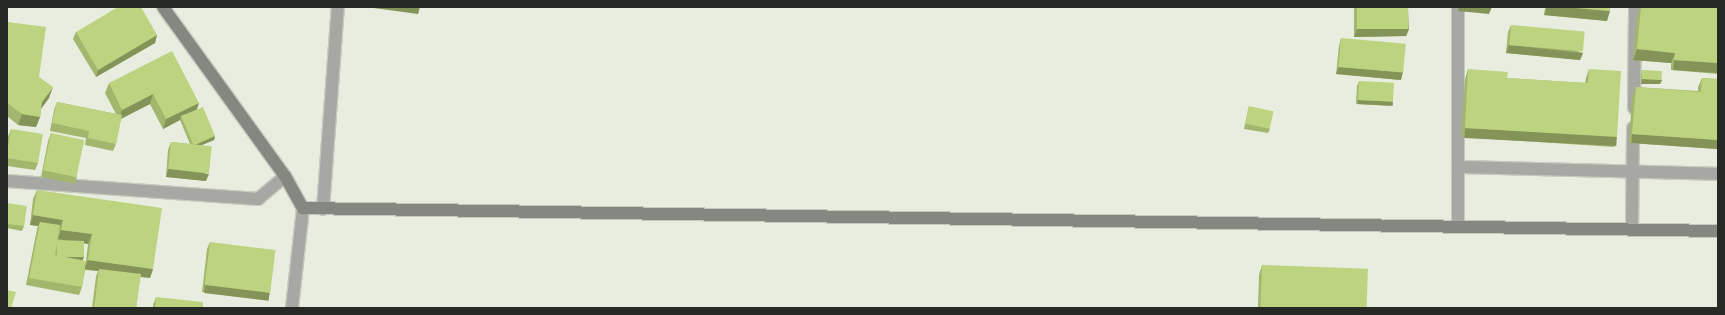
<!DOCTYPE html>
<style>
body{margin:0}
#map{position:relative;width:1725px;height:315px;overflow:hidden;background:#e9ede0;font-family:Georgia,serif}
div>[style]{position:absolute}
.roads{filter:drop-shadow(1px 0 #c6cabe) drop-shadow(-1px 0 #c6cabe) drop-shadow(0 1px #c6cabe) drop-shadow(0 -1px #c6cabe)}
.street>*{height:12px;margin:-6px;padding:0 6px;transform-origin:6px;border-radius:6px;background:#a7a8a3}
.secondary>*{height:12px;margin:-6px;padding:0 6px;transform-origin:6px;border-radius:6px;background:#858880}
.wall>*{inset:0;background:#a2b66d}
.shaded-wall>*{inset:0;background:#849459;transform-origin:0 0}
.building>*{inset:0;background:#bcd47f;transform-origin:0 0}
span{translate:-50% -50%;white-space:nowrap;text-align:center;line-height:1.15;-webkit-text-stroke:4px #e9ede0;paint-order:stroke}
.frame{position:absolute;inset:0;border:8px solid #272924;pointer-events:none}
</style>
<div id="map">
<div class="roads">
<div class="street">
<div style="left:1458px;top:7px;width:220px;rotate:90deg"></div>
<div style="left:1634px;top:108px;width:101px;rotate:-89.4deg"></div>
<div style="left:1458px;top:167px;width:260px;rotate:1.5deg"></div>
<div style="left:7px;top:181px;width:252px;rotate:4.1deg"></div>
<div style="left:258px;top:199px;width:35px;rotate:-40deg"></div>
<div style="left:323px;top:209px;width:203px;rotate:-85.8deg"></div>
<div style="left:1632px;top:230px;width:102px;rotate:-89.4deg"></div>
<div style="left:292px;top:308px;width:101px;rotate:-83.7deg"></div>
</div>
<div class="secondary">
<div style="left:163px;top:7px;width:208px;rotate:54.2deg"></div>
<div style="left:285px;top:176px;width:37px;rotate:61deg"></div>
<div style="left:303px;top:208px;width:1415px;rotate:0.93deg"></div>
</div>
</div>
<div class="wall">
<div style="clip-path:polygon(1354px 7px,1408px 7px,1409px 29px,1406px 36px,1354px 37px)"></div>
<div style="clip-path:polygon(1531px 7px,1610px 7px,1607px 21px,1544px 15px,1545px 8px)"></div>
<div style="clip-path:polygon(1641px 7px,1718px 7px,1718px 74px,1671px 70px,1671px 63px,1633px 60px,1637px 16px)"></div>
<div style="clip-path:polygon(8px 22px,39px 77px,49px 98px,41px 109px,40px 117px,36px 127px,18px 125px,7px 116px,7px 24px)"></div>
<div style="clip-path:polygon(1511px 25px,1583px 53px,1580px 60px,1506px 53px,1508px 32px)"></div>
<div style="clip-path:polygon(76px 32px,157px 35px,155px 43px,96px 77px,73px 39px)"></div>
<div style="clip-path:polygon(1341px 38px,1401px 80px,1336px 74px,1339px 46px)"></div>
<div style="clip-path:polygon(1468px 69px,1507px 78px,1585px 83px,1586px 78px,1589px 69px,1617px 137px,1614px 147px,1461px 137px,1465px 79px)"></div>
<div style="clip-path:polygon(1642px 70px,1662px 80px,1660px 84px,1641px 84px,1641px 75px)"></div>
<div style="clip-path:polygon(1702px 78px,1718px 79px,1718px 149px,1629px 143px,1632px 97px,1636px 87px,1698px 91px,1698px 87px)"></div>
<div style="clip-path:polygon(1359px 81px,1393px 102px,1391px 106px,1356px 104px,1357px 86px)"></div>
<div style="clip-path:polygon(109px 83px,199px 103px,196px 110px,215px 136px,214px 140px,202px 145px,206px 181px,166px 177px,168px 150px,171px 142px,190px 144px,180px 120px,163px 129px,150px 104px,121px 118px,116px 144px,113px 151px,85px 145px,86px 138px,50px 131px,54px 110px,57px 102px,116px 114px,105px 93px)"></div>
<div style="clip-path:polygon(1249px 106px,1270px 129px,1268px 133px,1244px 129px,1248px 110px)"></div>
<div style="clip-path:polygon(11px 129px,38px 163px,35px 170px,7px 166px,7px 144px,8px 137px)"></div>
<div style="clip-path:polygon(51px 133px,77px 176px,75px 184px,41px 177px,48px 141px)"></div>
<div style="clip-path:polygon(evenodd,37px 190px,153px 269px,150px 278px,140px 277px,136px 308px,92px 308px,96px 276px,98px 271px,85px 270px,82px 287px,79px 295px,26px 285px,37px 229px,38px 226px,30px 225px,33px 199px,37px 190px,84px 243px,88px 244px,86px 261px,83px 261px,84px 243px)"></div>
<div style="clip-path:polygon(7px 203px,24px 226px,22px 231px,7px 228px)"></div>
<div style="clip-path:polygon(210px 242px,270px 293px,267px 300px,202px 292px,207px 249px)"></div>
<div style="clip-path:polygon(1262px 265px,1367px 308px,1258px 308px,1259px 275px)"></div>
<div style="clip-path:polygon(156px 297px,203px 308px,153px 308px,153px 305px)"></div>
</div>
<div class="shaded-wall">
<div style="clip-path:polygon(366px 7px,420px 7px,418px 14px)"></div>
<div style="clip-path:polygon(1459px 7px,1492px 7px,1489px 14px,1458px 11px)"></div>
<div style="clip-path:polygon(1531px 7px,1546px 7px,1545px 8px)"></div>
<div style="clip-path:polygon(1547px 7px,1565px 7px,1610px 11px,1607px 21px,1544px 15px)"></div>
<div style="clip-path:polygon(1357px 29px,1409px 29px,1406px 36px,1354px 37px)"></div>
<div style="clip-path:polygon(157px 35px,155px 43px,96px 77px,98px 70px)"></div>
<div style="clip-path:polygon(1509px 45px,1583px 53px,1580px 60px,1506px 53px)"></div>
<div style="clip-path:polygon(1637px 49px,1675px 53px,1671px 63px,1633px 60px)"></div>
<div style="left:1674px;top:60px;width:44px;height:10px;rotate:4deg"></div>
<div style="clip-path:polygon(1339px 67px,1403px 72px,1401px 80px,1336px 74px)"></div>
<div style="clip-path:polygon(1642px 79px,1662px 80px,1660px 84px,1641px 84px)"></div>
<div style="clip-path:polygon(53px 87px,49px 98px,38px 113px,42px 102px)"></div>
<div style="clip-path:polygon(153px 94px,150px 104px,119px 120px,122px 110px)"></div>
<div style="left:1358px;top:100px;width:35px;height:4px;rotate:3deg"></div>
<div style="clip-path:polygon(199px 103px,196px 112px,181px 116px,180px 120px,163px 129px,166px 119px)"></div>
<div style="clip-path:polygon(22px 114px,40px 117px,36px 127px,18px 125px)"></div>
<div style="left:1465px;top:128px;width:152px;height:10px;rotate:3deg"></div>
<div style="left:1632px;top:134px;width:86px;height:9px;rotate:4deg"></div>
<div style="clip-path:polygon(215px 136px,214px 140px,192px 149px,193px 145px)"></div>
<div style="clip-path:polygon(168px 169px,209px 174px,206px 181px,166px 177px)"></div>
<div style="clip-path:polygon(33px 215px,63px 220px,59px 229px,40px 222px,38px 226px,30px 225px)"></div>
<div style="clip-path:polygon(61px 230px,92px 234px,88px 244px,58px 239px)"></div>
<div style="clip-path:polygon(57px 257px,84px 257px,82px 261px)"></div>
<div style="clip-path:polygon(88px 260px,153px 269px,150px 278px,99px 271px,99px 269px,98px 271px,84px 269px)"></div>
<div style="left:205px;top:285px;width:65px;height:8px;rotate:7deg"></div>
</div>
<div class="building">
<div style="clip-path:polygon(118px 7px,141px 7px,157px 35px,98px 70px,76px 32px)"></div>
<div style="left:1357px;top:7px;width:51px;height:22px"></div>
<div style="clip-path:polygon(1565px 7px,1610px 7px,1610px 11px)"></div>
<div style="clip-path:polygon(1641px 7px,1718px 7px,1718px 63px,1674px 60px,1675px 53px,1637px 49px)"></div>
<div style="clip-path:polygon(8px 22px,46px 27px,39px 77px,53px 87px,42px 102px,40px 117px,22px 114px,7px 103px,7px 28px)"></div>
<div style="left:1511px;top:25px;width:74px;height:20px;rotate:5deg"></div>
<div style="left:1341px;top:38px;width:65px;height:29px;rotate:5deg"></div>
<div style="clip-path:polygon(172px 51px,199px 103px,166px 119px,153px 94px,122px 110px,109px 83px)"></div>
<div style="clip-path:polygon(1468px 69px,1508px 72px,1507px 78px,1588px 83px,1589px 69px,1621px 71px,1617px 137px,1465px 128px)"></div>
<div style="left:1642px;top:70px;width:20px;height:9px;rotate:3deg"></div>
<div style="clip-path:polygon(1702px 78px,1718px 79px,1718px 140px,1632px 134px,1636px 87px,1701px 92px)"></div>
<div style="left:1359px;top:81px;width:35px;height:19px;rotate:3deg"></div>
<div style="clip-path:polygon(57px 102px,122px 115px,116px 144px,88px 138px,89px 131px,52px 123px)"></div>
<div style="left:1249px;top:106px;width:25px;height:18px;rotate:12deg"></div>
<div style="clip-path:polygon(203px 107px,215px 136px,195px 145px,193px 144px,181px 116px)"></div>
<div style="clip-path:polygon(11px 129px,43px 134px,38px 163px,7px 158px,7px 153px)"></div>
<div style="left:51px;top:133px;width:34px;height:38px;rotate:12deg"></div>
<div style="left:171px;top:142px;width:41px;height:27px;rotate:6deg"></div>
<div style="clip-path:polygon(37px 190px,162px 208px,153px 269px,88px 260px,92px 234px,61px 230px,63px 220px,33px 215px)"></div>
<div style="clip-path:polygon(7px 203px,27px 206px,24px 226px,7px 224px)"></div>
<div style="clip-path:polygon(40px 222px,60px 225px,55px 255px,86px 261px,82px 287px,29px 278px)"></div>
<div style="clip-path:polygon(57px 240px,84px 241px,84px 257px,63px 257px,57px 256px)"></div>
<div style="left:210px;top:242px;width:66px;height:43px;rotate:7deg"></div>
<div style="left:1262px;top:265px;width:106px;height:43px;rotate:2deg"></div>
<div style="clip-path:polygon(99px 269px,141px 274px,136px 308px,94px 308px)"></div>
<div style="clip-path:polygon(7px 290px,16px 292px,12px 305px,7px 304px)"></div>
<div style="clip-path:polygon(156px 297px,203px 302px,203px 308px,155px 308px)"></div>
<div style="clip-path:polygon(7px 304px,12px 305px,12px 308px,7px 308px)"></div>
</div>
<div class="frame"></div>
</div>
